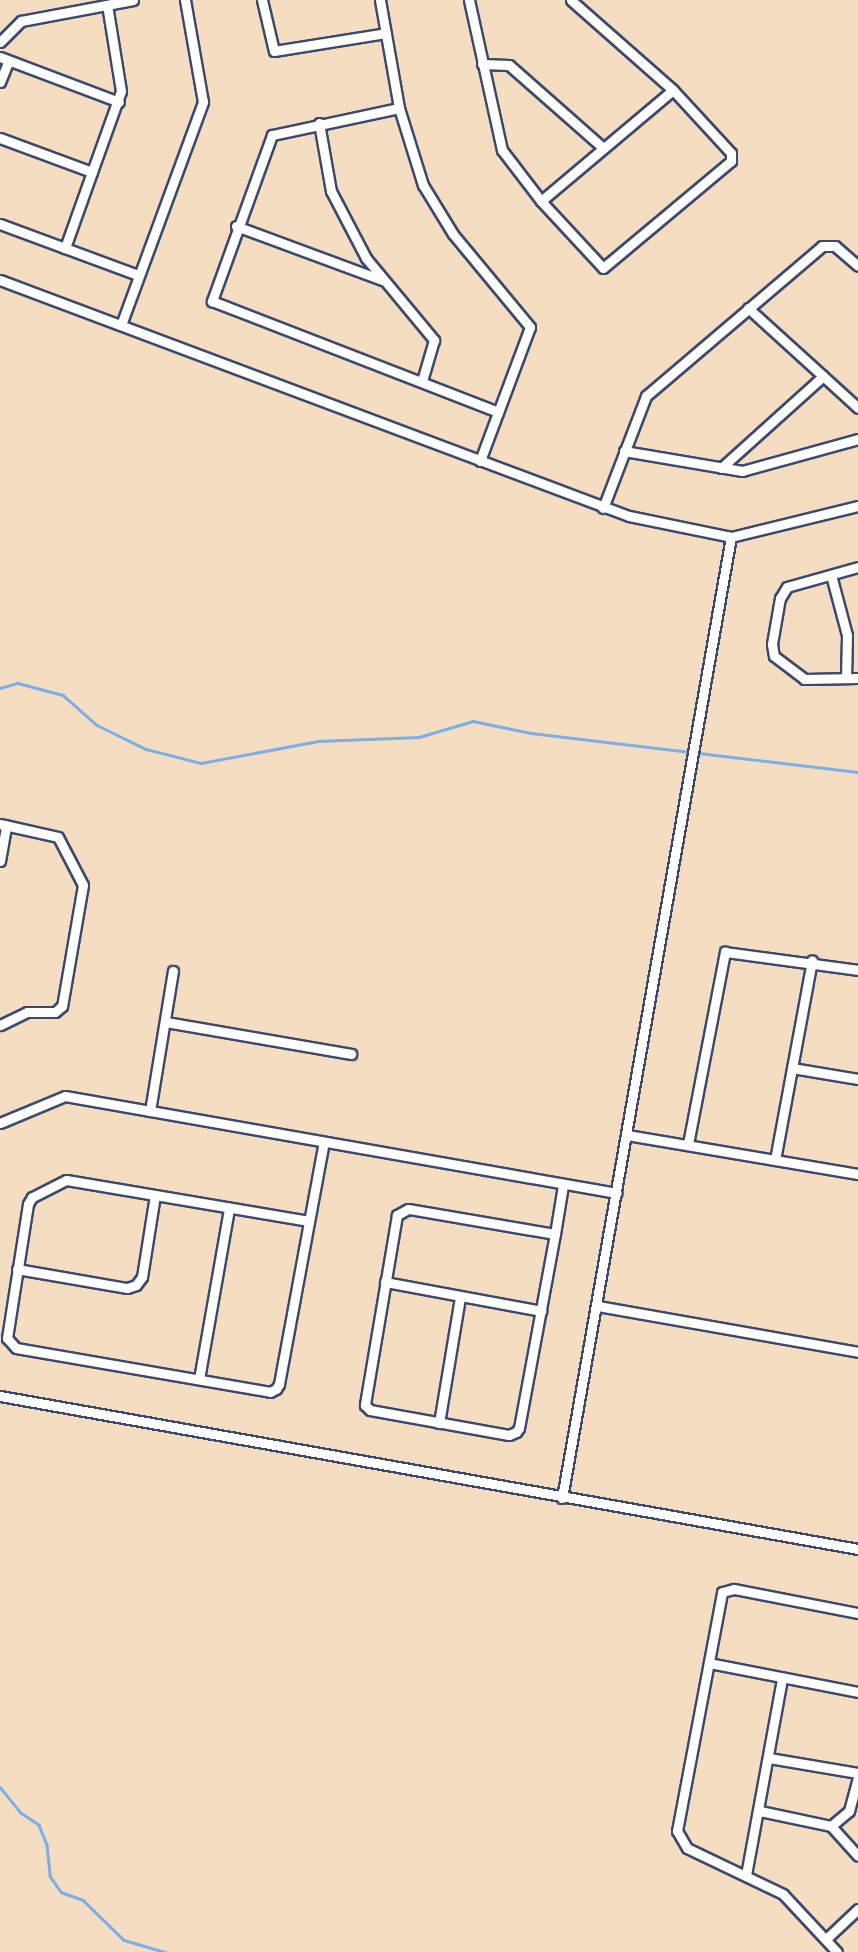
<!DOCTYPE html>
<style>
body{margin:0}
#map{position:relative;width:858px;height:1952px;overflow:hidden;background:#f5ddc2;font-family:"Indie Flower",sans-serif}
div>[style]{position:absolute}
.stream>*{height:2.5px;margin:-1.25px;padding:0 1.25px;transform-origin:1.25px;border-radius:1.25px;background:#7caee8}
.roads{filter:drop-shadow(2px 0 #3c496d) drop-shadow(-2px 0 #3c496d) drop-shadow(0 2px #3c496d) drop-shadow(0 -2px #3c496d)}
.minor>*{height:9px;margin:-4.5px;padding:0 4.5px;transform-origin:4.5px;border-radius:4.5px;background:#fff}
span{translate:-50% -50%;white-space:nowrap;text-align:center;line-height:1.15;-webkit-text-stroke:5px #fff;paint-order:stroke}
</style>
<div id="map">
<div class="stream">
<div style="left:0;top:688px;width:19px;rotate:-16deg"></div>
<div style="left:18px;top:683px;width:47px;rotate:14.9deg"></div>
<div style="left:63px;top:695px;width:45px;rotate:41.4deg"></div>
<div style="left:97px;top:725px;width:55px;rotate:26.1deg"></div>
<div style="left:146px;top:749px;width:57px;rotate:14.3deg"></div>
<div style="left:201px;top:763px;width:119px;rotate:-10.6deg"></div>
<div style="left:318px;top:741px;width:101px;rotate:-2.3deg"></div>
<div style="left:419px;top:737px;width:56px;rotate:-16.5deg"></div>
<div style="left:473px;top:721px;width:59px;rotate:11.7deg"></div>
<div style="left:531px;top:733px;width:329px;rotate:6.8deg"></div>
<div style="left:0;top:1787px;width:32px;rotate:51deg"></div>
<div style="left:20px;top:1812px;width:23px;rotate:34deg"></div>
<div style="left:39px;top:1825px;width:22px;rotate:68deg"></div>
<div style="left:47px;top:1845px;width:31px;rotate:84deg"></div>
<div style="left:50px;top:1876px;width:19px;rotate:55deg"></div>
<div style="left:61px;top:1892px;width:23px;rotate:20deg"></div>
<div style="left:83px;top:1900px;width:57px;rotate:44.3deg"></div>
<div style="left:124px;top:1940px;width:43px;rotate:16.3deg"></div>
</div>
<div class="roads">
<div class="minor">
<div style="left:262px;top:0;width:52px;rotate:76.8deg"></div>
<div style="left:274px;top:51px;width:113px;rotate:-9.1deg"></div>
<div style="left:380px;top:0;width:110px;rotate:80deg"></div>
<div style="left:399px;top:108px;width:81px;rotate:72.7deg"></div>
<div style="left:423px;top:185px;width:57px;rotate:58.5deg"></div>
<div style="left:453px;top:234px;width:121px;rotate:50.4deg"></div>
<div style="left:530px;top:327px;width:143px;rotate:110.5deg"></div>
<div style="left:469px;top:0;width:154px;rotate:77.6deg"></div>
<div style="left:502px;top:150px;width:64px;rotate:52.6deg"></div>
<div style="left:541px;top:201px;width:91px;rotate:47.2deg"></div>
<div style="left:603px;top:268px;width:167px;rotate:-39.9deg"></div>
<div style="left:731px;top:161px;width:8px;rotate:-90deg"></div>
<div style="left:731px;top:153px;width:86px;rotate:-132.6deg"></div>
<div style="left:673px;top:90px;width:136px;rotate:-138.6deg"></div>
<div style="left:0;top:42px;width:30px;rotate:-45deg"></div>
<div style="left:21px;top:21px;width:114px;rotate:-10.6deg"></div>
<div style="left:0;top:57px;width:127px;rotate:20.7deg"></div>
<div style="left:482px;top:64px;width:27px;rotate:2deg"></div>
<div style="left:509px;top:65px;width:125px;rotate:41.4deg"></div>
<div style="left:0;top:82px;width:22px;rotate:-68deg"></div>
<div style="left:399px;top:108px;width:130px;rotate:168deg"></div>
<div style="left:272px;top:135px;width:177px;rotate:109.9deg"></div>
<div style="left:212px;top:301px;width:307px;rotate:21.2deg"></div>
<div style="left:319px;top:123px;width:69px;rotate:80deg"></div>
<div style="left:331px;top:191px;width:76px;rotate:62.4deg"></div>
<div style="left:366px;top:258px;width:107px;rotate:50.3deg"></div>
<div style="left:434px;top:340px;width:43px;rotate:106.3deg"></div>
<div style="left:0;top:138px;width:98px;rotate:20.3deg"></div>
<div style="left:92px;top:172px;width:81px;rotate:109.6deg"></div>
<div style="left:92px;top:172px;width:86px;rotate:-70.3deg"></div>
<div style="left:121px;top:91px;width:87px;rotate:-99.2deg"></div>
<div style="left:541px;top:201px;width:172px;rotate:-40.1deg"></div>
<div style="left:0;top:224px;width:147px;rotate:20.3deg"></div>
<div style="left:236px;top:226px;width:156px;rotate:20.3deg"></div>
<div style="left:0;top:280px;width:672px;rotate:20.57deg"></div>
<div style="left:629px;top:516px;width:104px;rotate:11.6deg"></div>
<div style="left:731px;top:537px;width:131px;rotate:-13.7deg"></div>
<div style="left:748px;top:308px;width:101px;rotate:42.2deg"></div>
<div style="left:121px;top:325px;width:238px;rotate:-69.8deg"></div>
<div style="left:203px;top:102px;width:104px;rotate:-100deg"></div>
<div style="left:624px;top:451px;width:120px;rotate:9.6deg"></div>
<div style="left:742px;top:471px;width:120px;rotate:-15.4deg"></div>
<div style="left:721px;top:468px;width:137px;rotate:-42deg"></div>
<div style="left:823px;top:376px;width:47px;rotate:42.4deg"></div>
<div style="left:603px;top:508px;width:120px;rotate:-69deg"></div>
<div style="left:646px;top:396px;width:231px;rotate:-40.4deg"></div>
<div style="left:822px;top:246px;width:13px"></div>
<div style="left:835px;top:246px;width:30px;rotate:41deg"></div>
<div style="left:858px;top:567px;width:74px;rotate:164.3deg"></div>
<div style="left:787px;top:587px;width:13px;rotate:122deg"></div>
<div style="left:780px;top:598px;width:47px;rotate:99.9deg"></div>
<div style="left:772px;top:644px;width:12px;rotate:81deg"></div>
<div style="left:774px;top:656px;width:38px;rotate:37deg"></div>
<div style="left:804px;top:679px;width:54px;rotate:-1.1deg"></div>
<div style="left:831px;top:575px;width:62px;rotate:75.1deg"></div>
<div style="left:847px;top:635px;width:43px;rotate:91.3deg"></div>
<div style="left:0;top:824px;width:59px;rotate:12.6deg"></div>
<div style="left:58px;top:837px;width:54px;rotate:62.5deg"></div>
<div style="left:83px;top:885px;width:123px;rotate:99.8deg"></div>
<div style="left:62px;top:1006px;width:9px;rotate:139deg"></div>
<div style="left:55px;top:1012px;width:28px;rotate:180deg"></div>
<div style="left:27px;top:1012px;width:30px;rotate:154deg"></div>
<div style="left:0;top:861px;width:36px;rotate:-80deg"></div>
<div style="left:166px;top:1022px;width:188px;rotate:9.8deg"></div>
<div style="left:792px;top:1068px;width:67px;rotate:9.5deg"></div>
<div style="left:150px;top:1111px;width:142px;rotate:-80.7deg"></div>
<div style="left:0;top:1123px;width:70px;rotate:-22.6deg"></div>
<div style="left:65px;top:1096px;width:560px;rotate:9.97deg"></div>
<div style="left:627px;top:1135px;width:234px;rotate:9.6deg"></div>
<div style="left:688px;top:1144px;width:196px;rotate:-79.1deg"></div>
<div style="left:725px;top:952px;width:134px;rotate:7.7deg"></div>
<div style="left:775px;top:1160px;width:203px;rotate:-79.5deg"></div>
<div style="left:309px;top:1221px;width:246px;rotate:-170.4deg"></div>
<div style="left:66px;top:1180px;width:38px;rotate:153deg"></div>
<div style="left:32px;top:1197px;width:8px;rotate:120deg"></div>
<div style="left:28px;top:1204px;width:136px;rotate:98.9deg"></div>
<div style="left:7px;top:1338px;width:13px;rotate:48deg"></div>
<div style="left:16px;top:1348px;width:258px;rotate:9.8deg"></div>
<div style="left:270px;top:1392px;width:7px;rotate:-27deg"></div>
<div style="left:276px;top:1389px;width:6px;rotate:-59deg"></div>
<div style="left:279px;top:1384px;width:246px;rotate:-79.5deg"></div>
<div style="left:555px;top:1234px;width:149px;rotate:-170.3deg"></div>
<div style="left:408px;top:1209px;width:13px;rotate:151deg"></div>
<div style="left:397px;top:1215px;width:193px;rotate:99.6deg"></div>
<div style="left:365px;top:1405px;width:7px;rotate:45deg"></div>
<div style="left:370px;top:1410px;width:141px;rotate:10.2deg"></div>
<div style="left:509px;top:1435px;width:8px;rotate:-23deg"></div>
<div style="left:516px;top:1432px;width:5px;rotate:-53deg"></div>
<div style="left:519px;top:1428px;width:197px;rotate:-79.5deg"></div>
<div style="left:555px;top:1234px;width:50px;rotate:-80.7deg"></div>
<div style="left:17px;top:1269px;width:112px;rotate:9.8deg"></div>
<div style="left:127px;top:1288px;width:9px;rotate:-18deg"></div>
<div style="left:136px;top:1285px;width:10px;rotate:-53deg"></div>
<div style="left:142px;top:1277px;width:83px;rotate:-81deg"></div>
<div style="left:385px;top:1282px;width:159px;rotate:10.5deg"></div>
<div style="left:598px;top:1306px;width:264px;rotate:10deg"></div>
<div style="left:199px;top:1379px;width:174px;rotate:-80deg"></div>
<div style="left:0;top:1396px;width:872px;rotate:10.11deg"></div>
<div style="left:439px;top:1423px;width:128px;rotate:-80.5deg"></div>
<div style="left:562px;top:1498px;width:976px;rotate:-80.03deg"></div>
<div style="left:709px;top:1663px;width:152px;rotate:11deg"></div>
<div style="left:769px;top:1758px;width:90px;rotate:9.6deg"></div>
<div style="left:760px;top:1811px;width:73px;rotate:11.9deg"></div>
<div style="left:831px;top:1826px;width:40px;rotate:48deg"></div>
<div style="left:831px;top:1826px;width:23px;rotate:-40deg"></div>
<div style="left:849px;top:1811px;width:35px;rotate:-75deg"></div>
<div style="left:746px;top:1875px;width:200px;rotate:-79.6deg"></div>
<div style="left:826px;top:1939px;width:44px;rotate:-43.2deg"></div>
<div style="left:837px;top:1952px;width:79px;rotate:-133deg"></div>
<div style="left:783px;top:1894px;width:106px;rotate:-154.4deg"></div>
<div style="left:687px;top:1848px;width:20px;rotate:-120deg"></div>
<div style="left:677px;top:1831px;width:243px;rotate:-79.3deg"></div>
<div style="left:722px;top:1592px;width:12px;rotate:-14deg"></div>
<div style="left:734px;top:1589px;width:126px;rotate:11deg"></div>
</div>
</div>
</div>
